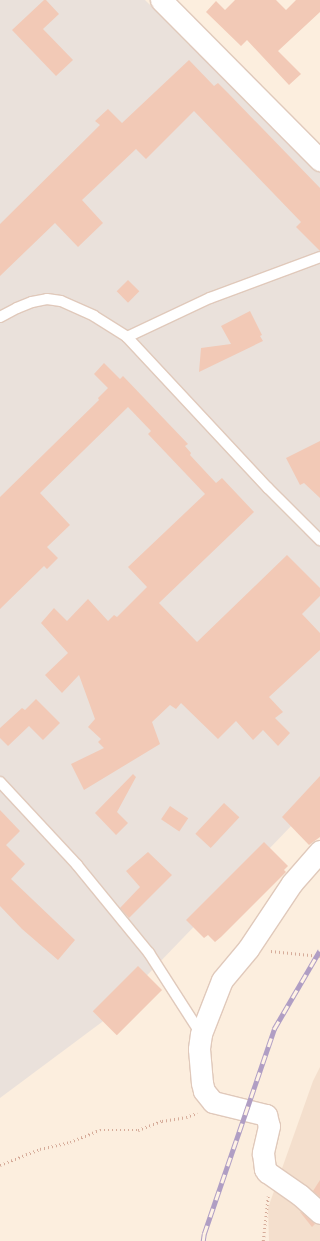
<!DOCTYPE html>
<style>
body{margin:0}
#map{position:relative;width:320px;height:1241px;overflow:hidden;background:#fceede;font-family:"Sofia Sans Condensed",sans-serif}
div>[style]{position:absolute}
.residential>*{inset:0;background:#f4dfcd}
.industrial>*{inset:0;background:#eae1db}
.building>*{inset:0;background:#f2c9b6;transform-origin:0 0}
.path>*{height:2.5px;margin-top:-1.25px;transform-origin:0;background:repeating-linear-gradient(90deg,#d6ac9a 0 1px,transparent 0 4px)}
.roads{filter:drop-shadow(1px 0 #e0c9bb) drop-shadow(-1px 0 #e0c9bb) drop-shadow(0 1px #e0c9bb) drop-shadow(0 -1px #e0c9bb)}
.service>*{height:10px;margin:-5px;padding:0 5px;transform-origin:5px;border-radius:5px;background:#fff}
.minor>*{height:21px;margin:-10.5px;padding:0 10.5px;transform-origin:10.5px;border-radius:10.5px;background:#fff}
.rail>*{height:4.5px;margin-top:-2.25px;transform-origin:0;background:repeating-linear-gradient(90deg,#fff2e5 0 9px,#b09ec4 0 18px);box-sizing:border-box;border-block:1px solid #b09ec4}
span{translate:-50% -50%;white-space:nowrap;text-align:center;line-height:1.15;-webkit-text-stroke:3px #fff2e5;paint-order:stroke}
</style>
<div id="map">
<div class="residential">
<div style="clip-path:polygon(320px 1067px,320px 1241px,269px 1241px,268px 1208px,313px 1081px)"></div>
</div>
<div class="industrial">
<div style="clip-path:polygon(0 0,145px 0,320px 171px,320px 796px,102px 1022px,0 1098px)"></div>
</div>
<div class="building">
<div style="clip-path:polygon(44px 0,46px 0,59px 14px,43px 29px,73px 60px,56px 76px,12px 30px)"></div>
<div style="clip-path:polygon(235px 0,276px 0,286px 10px,296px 0,320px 0,320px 12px,278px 51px,301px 74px,289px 85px,247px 40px,241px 46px,206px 12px,216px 1px,225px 10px)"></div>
<div style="clip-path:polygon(189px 60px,214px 86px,218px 83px,228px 93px,320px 188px,320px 251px,296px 227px,301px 222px,194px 111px,146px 159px,136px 149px,82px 200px,103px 223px,78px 247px,55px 223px,0 276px,0 224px,100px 125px,95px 121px,108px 109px,122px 123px)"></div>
<div style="left:128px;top:280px;width:16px;height:16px;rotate:45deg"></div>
<div style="clip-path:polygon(250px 311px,262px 335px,260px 336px,263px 341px,199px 372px,201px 348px,231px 344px,221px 326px)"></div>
<div style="clip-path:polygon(104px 363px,120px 379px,123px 376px,188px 444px,185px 446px,191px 453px,190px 455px,216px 483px,222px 478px,254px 512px,159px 603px,197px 642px,287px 555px,320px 588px,320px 596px,302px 614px,320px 633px,320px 650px,269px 697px,283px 712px,275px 718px,290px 733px,278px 746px,263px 730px,253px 740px,236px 721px,218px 739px,181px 703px,176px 709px,170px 705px,152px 722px,160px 744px,84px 790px,71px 764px,104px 748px,98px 742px,101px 739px,88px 727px,95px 719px,79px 675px,62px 693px,45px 675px,68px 653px,41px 623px,54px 608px,67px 621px,88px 599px,108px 621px,114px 615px,117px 617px,147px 587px,128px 567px,205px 494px,148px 434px,151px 431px,128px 407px,40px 493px,70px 525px,47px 547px,58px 558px,47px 569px,44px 566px,0 609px,0 497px,99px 400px,98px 398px,108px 388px,94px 374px)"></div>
<div style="clip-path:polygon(320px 441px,320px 498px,304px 483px,300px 485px,286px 458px)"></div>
<div style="clip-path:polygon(36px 699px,60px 723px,43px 740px,29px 726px,8px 746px,0 738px,0 728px,22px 708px,25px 710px)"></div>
<div style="clip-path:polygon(133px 774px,136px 777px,117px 812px,128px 823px,116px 835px,95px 813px)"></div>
<div style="clip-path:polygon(320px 776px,320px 837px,309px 845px,282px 817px)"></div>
<div style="left:224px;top:803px;width:21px;height:42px;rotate:43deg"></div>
<div style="left:170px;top:806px;width:22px;height:16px;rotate:34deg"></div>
<div style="clip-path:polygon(0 810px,20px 831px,6px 845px,25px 864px,11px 879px,75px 940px,58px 960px,22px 929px,0 906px)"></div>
<div style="clip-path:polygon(264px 842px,288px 866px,284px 870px,286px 872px,221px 937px,215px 942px,208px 935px,204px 938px,186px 920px)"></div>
<div style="clip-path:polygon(148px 852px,172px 875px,129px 918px,120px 908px,140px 887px,126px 871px)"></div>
<div style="left:138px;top:966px;width:34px;height:64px;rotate:45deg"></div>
<div style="clip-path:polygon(320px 1180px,320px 1197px,313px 1191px)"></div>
<div style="clip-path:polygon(300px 1212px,301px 1212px,315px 1224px,312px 1227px)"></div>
</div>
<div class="path">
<div style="left:271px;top:951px;width:49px;rotate:5.8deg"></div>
<div style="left:0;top:1165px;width:43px;rotate:-21.8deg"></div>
<div style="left:40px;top:1149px;width:31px;rotate:-13deg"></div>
<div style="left:70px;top:1142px;width:32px;rotate:-22deg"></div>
<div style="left:100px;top:1130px;width:38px"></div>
<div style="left:138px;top:1130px;width:26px;rotate:-21deg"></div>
<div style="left:162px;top:1121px;width:24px;rotate:-9deg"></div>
<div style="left:186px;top:1117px;width:12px;rotate:-20deg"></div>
<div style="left:263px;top:1241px;width:45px;rotate:-83.7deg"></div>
</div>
<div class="roads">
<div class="service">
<div style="left:0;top:317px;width:19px;rotate:-28deg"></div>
<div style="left:17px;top:308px;width:16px;rotate:-22deg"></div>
<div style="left:32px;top:302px;width:15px;rotate:-11deg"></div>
<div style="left:47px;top:299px;width:14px;rotate:8deg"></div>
<div style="left:61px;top:301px;width:36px;rotate:24deg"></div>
<div style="left:94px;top:316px;width:39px;rotate:32deg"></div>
<div style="left:127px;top:337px;width:207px;rotate:47deg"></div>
<div style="left:268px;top:488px;width:74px;rotate:45deg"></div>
<div style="left:127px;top:337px;width:92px;rotate:-25.2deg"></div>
<div style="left:210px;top:298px;width:117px;rotate:-20.4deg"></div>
<div style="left:0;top:782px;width:113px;rotate:47.1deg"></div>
<div style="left:77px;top:865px;width:114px;rotate:50.7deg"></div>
<div style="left:149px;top:953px;width:96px;rotate:57.3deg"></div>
</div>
<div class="minor">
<div style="left:161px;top:0;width:226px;rotate:45.2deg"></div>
<div style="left:320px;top:851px;width:43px;rotate:131.2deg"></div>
<div style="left:292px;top:883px;width:79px;rotate:123.7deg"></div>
<div style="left:248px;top:949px;width:40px;rotate:130deg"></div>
<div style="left:222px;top:980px;width:58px;rotate:111.3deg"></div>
<div style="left:201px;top:1034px;width:15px;rotate:98deg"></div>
<div style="left:199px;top:1049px;width:34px;rotate:85deg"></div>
<div style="left:202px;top:1083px;width:8px;rotate:76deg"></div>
<div style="left:204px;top:1091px;width:14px;rotate:51deg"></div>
<div style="left:213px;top:1102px;width:55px;rotate:13.8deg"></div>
<div style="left:266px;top:1115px;width:11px;rotate:75deg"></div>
<div style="left:269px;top:1126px;width:28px;rotate:103deg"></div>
<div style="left:263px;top:1153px;width:16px;rotate:83deg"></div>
<div style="left:265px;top:1169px;width:4px;rotate:56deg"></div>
<div style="left:267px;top:1172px;width:40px;rotate:34.9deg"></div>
<div style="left:300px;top:1195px;width:27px;rotate:42deg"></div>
</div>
</div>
<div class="rail">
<div style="left:203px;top:1241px;width:7px;rotate:-82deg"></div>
<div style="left:204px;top:1234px;width:217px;rotate:-71.1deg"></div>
<div style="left:274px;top:1029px;width:91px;rotate:-59.8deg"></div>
</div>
</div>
